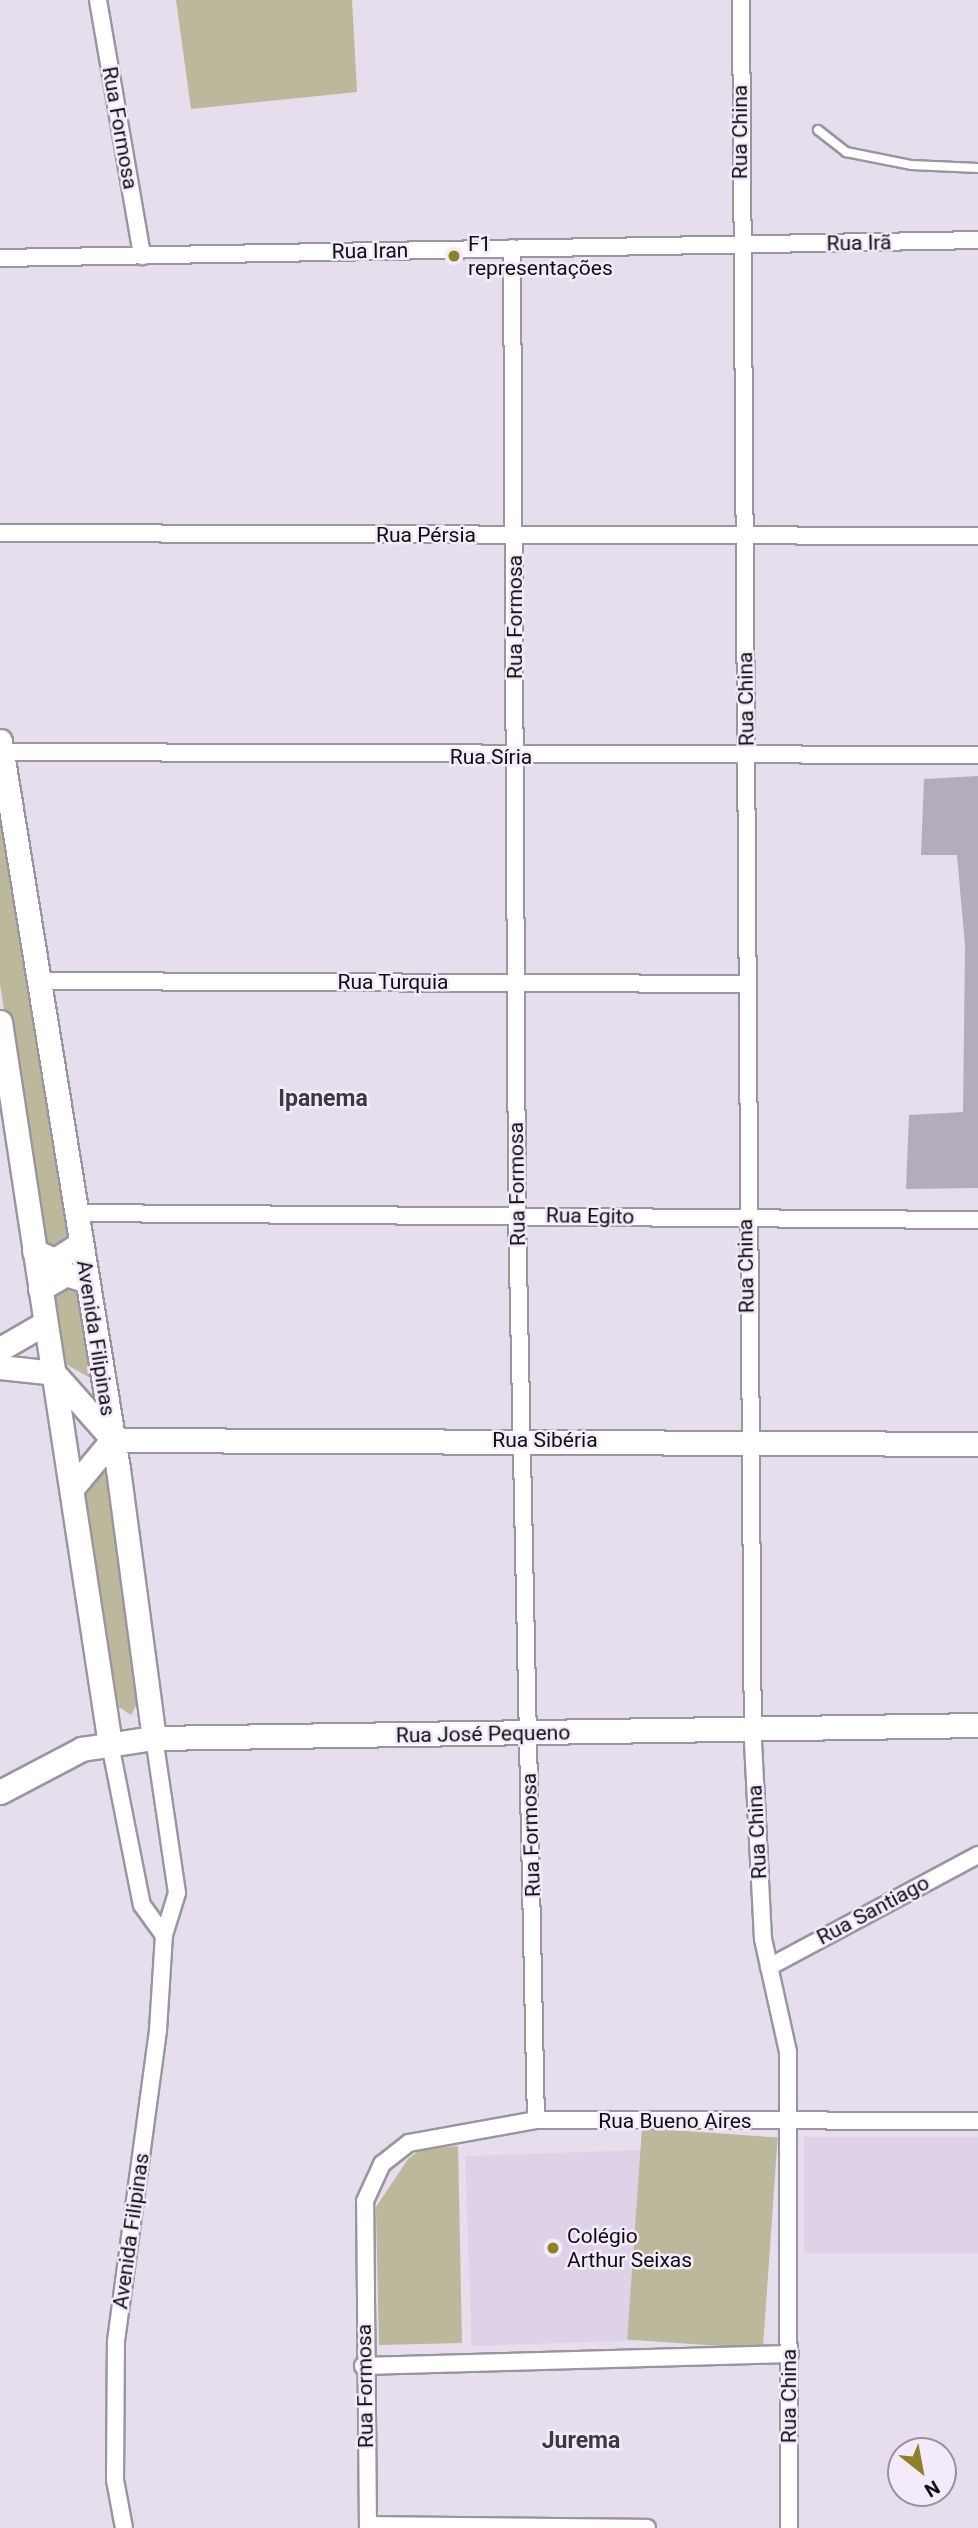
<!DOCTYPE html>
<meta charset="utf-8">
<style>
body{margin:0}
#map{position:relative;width:978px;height:2528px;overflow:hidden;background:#e6deec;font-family:Roboto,sans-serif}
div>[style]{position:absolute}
.built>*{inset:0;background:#ddd2e7;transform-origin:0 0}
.green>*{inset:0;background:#bbb89b;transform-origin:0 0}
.building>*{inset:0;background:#b4acba}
.roads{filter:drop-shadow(2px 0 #9b94a1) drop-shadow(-2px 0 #9b94a1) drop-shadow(0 2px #9b94a1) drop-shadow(0 -2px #9b94a1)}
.lane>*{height:8px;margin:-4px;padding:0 4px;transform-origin:4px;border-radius:4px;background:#fff}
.street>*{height:16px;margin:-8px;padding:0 8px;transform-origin:8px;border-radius:8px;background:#fff}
.secondary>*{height:23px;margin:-11.5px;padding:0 11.5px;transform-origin:11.5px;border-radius:11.5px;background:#fff}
.dots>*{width:19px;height:19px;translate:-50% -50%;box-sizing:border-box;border:4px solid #f3ebfa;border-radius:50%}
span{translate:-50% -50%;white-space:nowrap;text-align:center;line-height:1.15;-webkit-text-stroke:5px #f3ebfa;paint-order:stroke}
.street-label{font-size:21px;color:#100d12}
.poi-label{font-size:21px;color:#100d12}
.left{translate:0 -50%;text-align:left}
.neighbourhood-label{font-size:23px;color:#3e3843;font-weight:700}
.north{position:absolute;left:887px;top:2437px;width:70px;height:70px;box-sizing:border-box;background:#f3ebfa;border:2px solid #98929d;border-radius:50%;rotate:149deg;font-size:19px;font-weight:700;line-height:28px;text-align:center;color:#100d12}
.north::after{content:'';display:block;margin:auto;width:24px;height:32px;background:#8e8128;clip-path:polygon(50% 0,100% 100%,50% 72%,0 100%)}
</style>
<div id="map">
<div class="built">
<div style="left:978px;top:2137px;width:116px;height:174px;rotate:90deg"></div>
<div style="left:641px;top:2150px;width:190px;height:176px;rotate:88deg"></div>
</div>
<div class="green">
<div style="clip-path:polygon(176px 0,352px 0,357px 92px,191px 109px)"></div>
<div style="clip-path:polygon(0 771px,71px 1236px,51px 1246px,40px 1242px,0 984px)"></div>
<div style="clip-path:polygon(77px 1280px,92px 1379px,60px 1361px,51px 1285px)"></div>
<div style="clip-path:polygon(106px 1468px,139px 1700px,131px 1715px,119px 1707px,83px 1497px,93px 1476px)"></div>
<div style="left:642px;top:2128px;width:136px;height:212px;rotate:4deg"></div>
<div style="clip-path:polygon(458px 2146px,462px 2343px,379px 2345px,376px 2207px,408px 2159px,421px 2149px)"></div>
</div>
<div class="building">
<div style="clip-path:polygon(978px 776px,978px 1188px,906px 1189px,909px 1115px,963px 1112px,965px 946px,957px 855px,921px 855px,924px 779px)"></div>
</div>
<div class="roads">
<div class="lane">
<div style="left:818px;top:130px;width:36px;rotate:38deg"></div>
<div style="left:846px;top:152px;width:66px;rotate:11.3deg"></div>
<div style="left:911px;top:165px;width:67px;rotate:2.6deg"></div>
</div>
<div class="street">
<div style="left:98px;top:0;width:260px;rotate:80.2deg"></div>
<div style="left:741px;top:0;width:1742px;rotate:89.61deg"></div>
<div style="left:753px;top:1742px;width:197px;rotate:87.1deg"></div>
<div style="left:763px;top:1939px;width:116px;rotate:77.5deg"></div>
<div style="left:788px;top:2052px;width:476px;rotate:89.9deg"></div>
<div style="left:512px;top:248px;width:967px;rotate:89.7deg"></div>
<div style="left:517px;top:1215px;width:905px;rotate:88.8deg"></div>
<div style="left:0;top:258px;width:978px;rotate:-1.05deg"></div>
<div style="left:0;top:533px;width:978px;rotate:0.18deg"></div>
<div style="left:3px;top:752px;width:975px;rotate:0.18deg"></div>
<div style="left:40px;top:981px;width:705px;rotate:0.24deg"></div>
<div style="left:77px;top:1213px;width:901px;rotate:0.45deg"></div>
<div style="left:110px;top:1744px;width:164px;rotate:78.8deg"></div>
<div style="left:142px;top:1905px;width:37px;rotate:54deg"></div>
<div style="left:769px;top:1967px;width:237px;rotate:-28.2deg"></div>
<div style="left:363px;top:2366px;width:427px;rotate:-1.6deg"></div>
<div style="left:368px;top:2525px;width:279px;rotate:0.6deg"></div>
<div style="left:124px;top:2528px;width:49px;rotate:-100.6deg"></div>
<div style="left:115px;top:2480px;width:139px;rotate:-89.6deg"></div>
<div style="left:116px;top:2341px;width:314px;rotate:-82.3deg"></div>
<div style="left:158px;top:2030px;width:95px;rotate:-86.4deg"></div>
<div style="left:164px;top:1935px;width:44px;rotate:-72.8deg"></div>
<div style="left:177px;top:1893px;width:157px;rotate:-98.4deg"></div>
<div style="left:368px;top:2528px;width:327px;rotate:-90.5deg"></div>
<div style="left:365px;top:2201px;width:41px;rotate:-65.3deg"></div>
<div style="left:382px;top:2164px;width:34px;rotate:-38deg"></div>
<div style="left:409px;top:2143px;width:129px;rotate:-10.3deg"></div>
<div style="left:536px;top:2120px;width:442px;rotate:0.1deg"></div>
</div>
<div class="secondary">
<div style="left:0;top:741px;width:738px;rotate:80.79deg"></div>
<div style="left:118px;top:1469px;width:271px;rotate:82.4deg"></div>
<div style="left:0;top:1022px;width:730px;rotate:81.34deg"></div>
<div style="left:34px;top:1251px;width:23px;rotate:23deg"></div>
<div style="left:55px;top:1260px;width:31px;rotate:-33deg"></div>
<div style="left:40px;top:1289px;width:30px;rotate:-30deg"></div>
<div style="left:66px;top:1274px;width:22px;rotate:18deg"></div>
<div style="left:0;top:1349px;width:52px;rotate:-30deg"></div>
<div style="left:0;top:1367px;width:54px;rotate:6.3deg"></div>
<div style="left:54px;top:1373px;width:81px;rotate:48.5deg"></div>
<div style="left:112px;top:1440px;width:866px;rotate:0.26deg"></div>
<div style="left:74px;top:1486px;width:60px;rotate:-50.4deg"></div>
<div style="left:0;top:1792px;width:93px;rotate:-27.7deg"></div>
<div style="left:82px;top:1749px;width:73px;rotate:-8.7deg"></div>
<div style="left:154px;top:1738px;width:824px;rotate:-0.9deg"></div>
</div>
</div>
<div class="dots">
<div style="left:454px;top:256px;background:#8e8128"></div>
<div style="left:553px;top:2248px;background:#8e8128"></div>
</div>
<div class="street-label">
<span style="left:120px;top:128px;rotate:80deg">Rua Formosa</span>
<span style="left:740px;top:132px;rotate:-90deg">Rua China</span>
<span style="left:859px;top:243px;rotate:-1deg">Rua Irã</span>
<span style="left:370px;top:251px;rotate:-1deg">Rua Iran</span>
<span style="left:426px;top:535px">Rua Pérsia</span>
<span style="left:515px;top:617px;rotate:-90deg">Rua Formosa</span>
<span style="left:746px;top:699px;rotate:-91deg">Rua China</span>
<span style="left:491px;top:757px">Rua Síria</span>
<span style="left:393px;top:982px">Rua Turquia</span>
<span style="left:517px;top:1184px;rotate:-91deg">Rua Formosa</span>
<span style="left:590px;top:1216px;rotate:1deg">Rua Egito</span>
<span style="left:746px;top:1266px;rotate:-91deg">Rua China</span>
<span style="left:96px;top:1338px;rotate:81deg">Avenida Filipinas</span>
<span style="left:545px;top:1440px">Rua Sibéria</span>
<span style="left:483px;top:1734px;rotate:-1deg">Rua José Pequeno</span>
<span style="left:757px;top:1832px;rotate:-93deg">Rua China</span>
<span style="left:531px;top:1835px;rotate:-92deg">Rua Formosa</span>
<span style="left:873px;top:1910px;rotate:-28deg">Rua Santiago</span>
<span style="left:675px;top:2121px">Rua Bueno Aires</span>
<span style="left:131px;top:2231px;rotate:-82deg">Avenida Filipinas</span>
<span style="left:365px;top:2386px;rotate:-91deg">Rua Formosa</span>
<span style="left:789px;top:2396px;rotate:-90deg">Rua China</span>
</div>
<div class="poi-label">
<span class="left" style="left:468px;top:256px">F1<br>representações</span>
<span class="left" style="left:567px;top:2248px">Colégio<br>Arthur Seixas</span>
</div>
<div class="neighbourhood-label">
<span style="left:323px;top:1099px">Ipanema</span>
<span style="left:581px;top:2441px">Jurema</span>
</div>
<div class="north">N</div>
</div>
